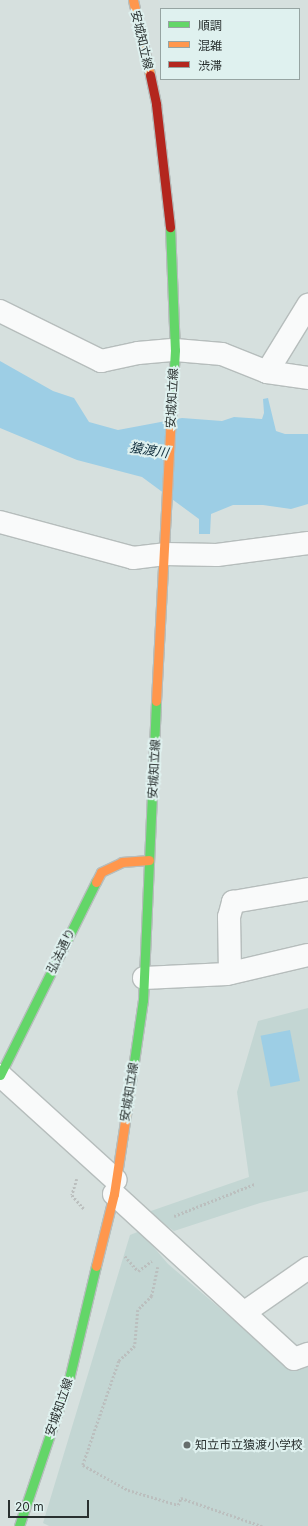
<!DOCTYPE html>
<meta charset="utf-8">
<style>
body{margin:0}
#map{position:relative;width:308px;height:1526px;overflow:hidden;background:#d6e0de;font-family:Inter,"Noto Sans JP",sans-serif}
div>[style]{position:absolute}
.built>*{inset:0;background:#c3d6d3}
.water>*{inset:0;background:#9dcee5;transform-origin:0 0}
.path>*{height:2.5px;margin-top:-1.25px;transform-origin:0;background:repeating-linear-gradient(90deg,#bbbfbe 0 2px,transparent 0 4px)}
.roads{filter:drop-shadow(1px 0 #b6bdbc) drop-shadow(-1px 0 #b6bdbc) drop-shadow(0 1px #b6bdbc) drop-shadow(0 -1px #b6bdbc)}
.street>*{height:22px;margin:-11px;padding:0 11px;transform-origin:11px;border-radius:11px;background:#f9fafa}
.fast>*{height:9px;margin:-4.5px;padding:0 4.5px;transform-origin:4.5px;border-radius:4.5px;background:#63d668}
.slow>*{height:9px;margin:-4.5px;padding:0 4.5px;transform-origin:4.5px;border-radius:4.5px;background:#ff974d}
.jam>*{height:9px;margin:-4.5px;padding:0 4.5px;transform-origin:4.5px;border-radius:4.5px;background:#b3261e}
.dots>*{width:11px;height:11px;translate:-50% -50%;box-sizing:border-box;border:2px solid #dff1ef;border-radius:50%}
span{translate:-50% -50%;white-space:nowrap;text-align:center;line-height:1.15;-webkit-text-stroke:4px #dff1ef;paint-order:stroke}
.street-label{font-size:12px;color:#29302f}
.poi-label{font-size:12px;color:#29302f}
.left{translate:0 -50%;text-align:left}
.water-label{font-size:13px;color:#112f3e;font-style:italic}
.legend{position:absolute;left:160px;top:8px;width:140px;height:72px;box-sizing:border-box;background:#dff1ef;border:1px solid #96a4a2;margin:0;padding:5px 7px;list-style:none;font-size:12px;color:#29302f}
.legend li{display:flex;align-items:center;gap:8px;height:20px}
.legend b{width:20px;border:1px solid #96a4a2}
.scale{position:absolute;left:8px;top:1500px;width:81px;height:18px;box-sizing:border-box;border:2px solid #29302f;border-top:0;padding-left:5px;font-size:12px;line-height:14px;white-space:nowrap;color:#29302f;-webkit-text-stroke:3px #dff1ef;paint-order:stroke}
</style>
<div id="map">
<div class="built">
<div style="clip-path:polygon(308px 1008px,308px 1191px,260px 1203px,174px 1231px,148px 1212px,249px 1177px,237px 1092px,258px 1021px)"></div>
<div style="clip-path:polygon(140px 1231px,168px 1264px,290px 1368px,308px 1361px,308px 1526px,49px 1526px,43px 1523px,130px 1235px)"></div>
</div>
<div class="water">
<div style="clip-path:polygon(0 361px,53px 391px,74px 398px,89px 422px,118px 430px,182px 418px,222px 421px,234px 417px,262px 419px,264px 413px,263px 399px,268px 398px,276px 431px,285px 434px,308px 434px,308px 504px,291px 509px,263px 505px,233px 505px,211px 514px,210px 534px,199px 534px,199px 519px,142px 477px,77px 460px,0 428px)"></div>
<div style="left:290px;top:1030px;width:52px;height:30px;rotate:79deg"></div>
</div>
<div class="path">
<div style="left:77px;top:1179px;width:17px;rotate:107deg"></div>
<div style="left:72px;top:1195px;width:18px;rotate:49deg"></div>
<div style="left:174px;top:1216px;width:87px;rotate:-21.6deg"></div>
<div style="left:125px;top:1256px;width:20px;rotate:49deg"></div>
<div style="left:138px;top:1271px;width:17px;rotate:-36deg"></div>
<div style="left:158px;top:1267px;width:30px;rotate:102deg"></div>
<div style="left:152px;top:1296px;width:20px;rotate:135deg"></div>
<div style="left:138px;top:1310px;width:36px;rotate:95deg"></div>
<div style="left:135px;top:1346px;width:22px;rotate:137deg"></div>
<div style="left:119px;top:1361px;width:110px;rotate:109.1deg"></div>
<div style="left:83px;top:1465px;width:51px;rotate:29.1deg"></div>
<div style="left:128px;top:1490px;width:52px;rotate:16.7deg"></div>
<div style="left:178px;top:1505px;width:8px;rotate:-67deg"></div>
<div style="left:181px;top:1498px;width:86px;rotate:19.1deg"></div>
</div>
<div class="roads">
<div class="street">
<div style="left:0;top:311px;width:113px;rotate:26.3deg"></div>
<div style="left:101px;top:361px;width:38px;rotate:-12deg"></div>
<div style="left:138px;top:353px;width:37px;rotate:-5deg"></div>
<div style="left:175px;top:350px;width:47px;rotate:4.9deg"></div>
<div style="left:222px;top:354px;width:48px;rotate:21.8deg"></div>
<div style="left:267px;top:372px;width:41px;rotate:8.3deg"></div>
<div style="left:267px;top:372px;width:79px;rotate:-58.5deg"></div>
<div style="left:0;top:522px;width:138px;rotate:15.1deg"></div>
<div style="left:133px;top:558px;width:32px;rotate:-7deg"></div>
<div style="left:165px;top:554px;width:52px;rotate:1.1deg"></div>
<div style="left:217px;top:555px;width:92px;rotate:-7.5deg"></div>
<div style="left:230px;top:973px;width:56px;rotate:-91deg"></div>
<div style="left:229px;top:917px;width:16px;rotate:-75deg"></div>
<div style="left:233px;top:902px;width:76px;rotate:-9.8deg"></div>
<div style="left:144px;top:978px;width:83px;rotate:-2.8deg"></div>
<div style="left:227px;top:974px;width:83px;rotate:-13.2deg"></div>
<div style="left:0;top:1075px;width:156px;rotate:42.2deg"></div>
<div style="left:114px;top:1194px;width:244px;rotate:42.5deg"></div>
<div style="left:294px;top:1359px;width:15px;rotate:-20deg"></div>
<div style="left:245px;top:1312px;width:77px;rotate:-34.9deg"></div>
</div>
<div class="fast">
<div style="left:170px;top:227px;width:123px;rotate:87.7deg"></div>
<div style="left:175px;top:350px;width:68px;rotate:93.4deg"></div>
<div style="left:0;top:1075px;width:216px;rotate:-63.6deg"></div>
<div style="left:131px;top:1082px;width:83px;rotate:-81.7deg"></div>
<div style="left:143px;top:1000px;width:299px;rotate:-87.5deg"></div>
<div style="left:19px;top:1526px;width:159px;rotate:-71.3deg"></div>
<div style="left:70px;top:1375px;width:112px;rotate:-76.6deg"></div>
</div>
<div class="slow">
<div style="left:133px;top:0;width:77px;rotate:77.2deg"></div>
<div style="left:156px;top:701px;width:283px;rotate:-87deg"></div>
<div style="left:96px;top:882px;width:11px;rotate:-63deg"></div>
<div style="left:101px;top:872px;width:23px;rotate:-25deg"></div>
<div style="left:122px;top:862px;width:27px;rotate:-4deg"></div>
<div style="left:96px;top:1266px;width:74px;rotate:-76deg"></div>
<div style="left:114px;top:1194px;width:113px;rotate:-81.4deg"></div>
</div>
<div class="jam">
<div style="left:150px;top:75px;width:30px;rotate:78deg"></div>
<div style="left:156px;top:104px;width:124px;rotate:83.5deg"></div>
</div>
</div>
<div class="dots">
<div style="left:187px;top:1445px;background:#666e6c"></div>
</div>
<div class="street-label">
<span style="left:142px;top:40px;rotate:77deg">安城知立線</span>
<span style="left:172px;top:398px;rotate:-87deg">安城知立線</span>
<span style="left:154px;top:769px;rotate:-87deg">安城知立線</span>
<span style="left:61px;top:951px;rotate:-64deg">弘法通り</span>
<span style="left:129px;top:1092px;rotate:-81deg">安城知立線</span>
<span style="left:59px;top:1407px;rotate:-71deg">安城知立線</span>
</div>
<div class="poi-label">
<span class="left" style="left:195px;top:1445px">知立市立猿渡小学校</span>
</div>
<div class="water-label">
<span style="left:149px;top:450px;rotate:9deg">猿渡川</span>
</div>
<ul class="legend">
<li><b style="height:5px;background:#63d668"></b>順調</li>
<li><b style="height:5px;background:#ff974d"></b>混雑</li>
<li><b style="height:5px;background:#b3261e"></b>渋滞</li>
</ul>
<div class="scale">20 m</div>
</div>
